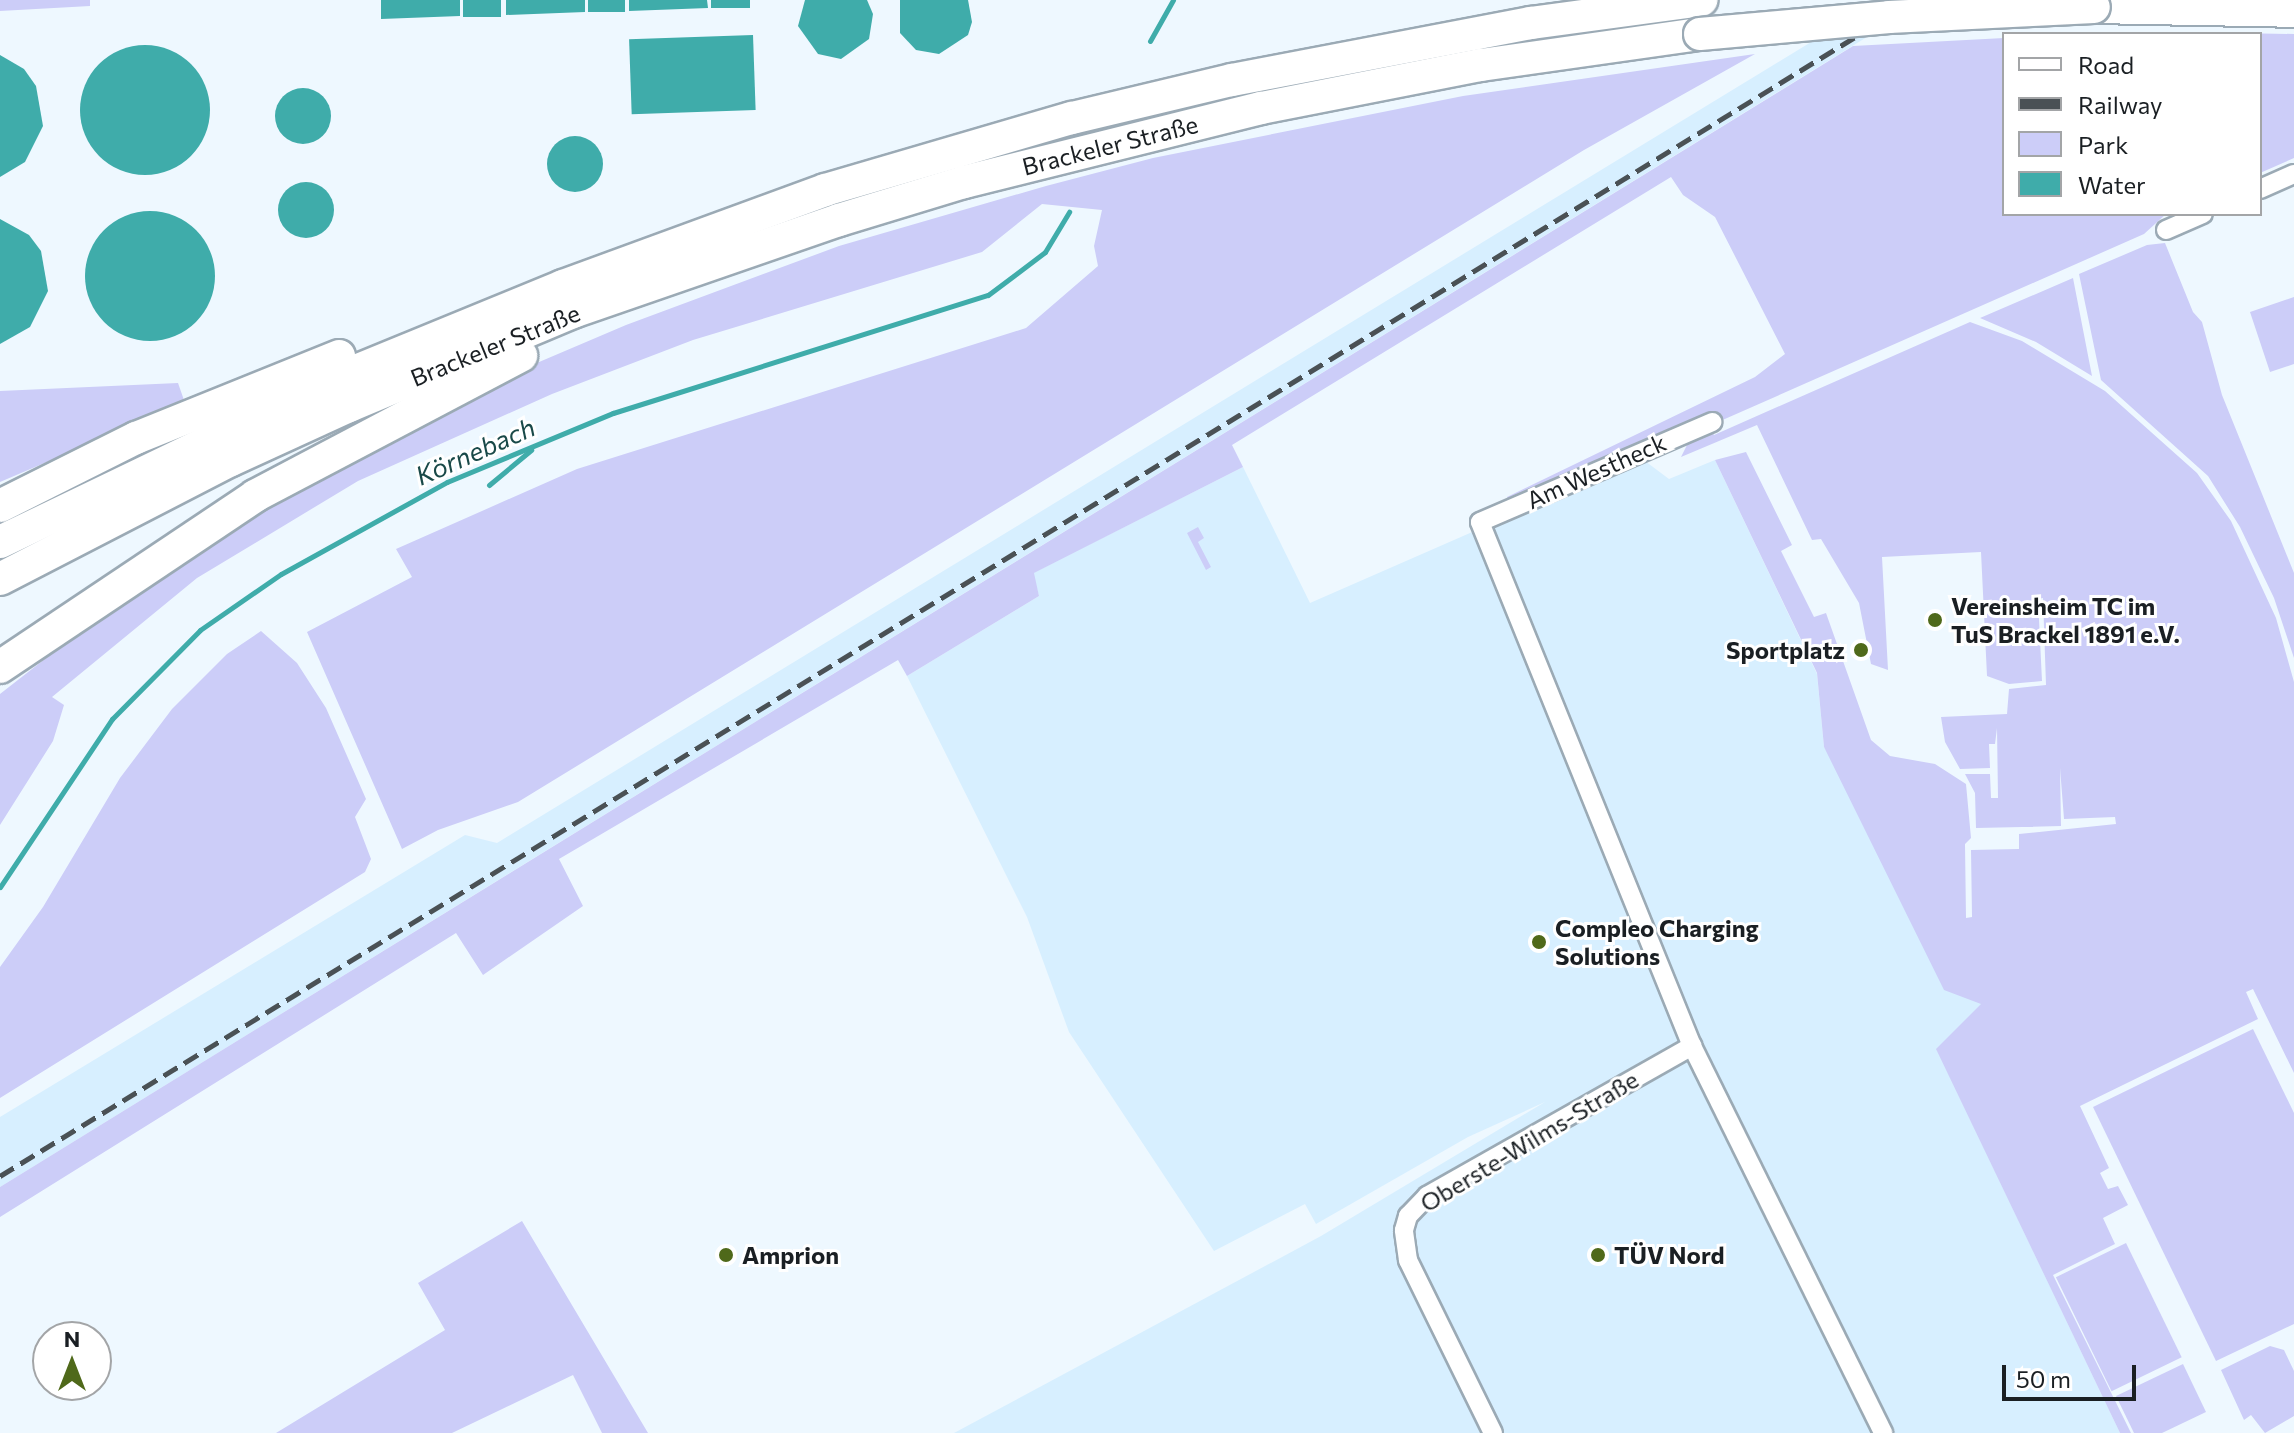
<!DOCTYPE html>
<meta charset="utf-8">
<style>
body{margin:0}
#map{position:relative;width:2294px;height:1433px;overflow:hidden;background:#eef8ff;font-family:Commissioner,sans-serif}
div>[style]{position:absolute}
.built>*{inset:0;background:#d7efff}
.green>*{inset:0;background:#cccdf8;transform-origin:0 0}
.water>*{inset:0;background:#3facaa;transform-origin:0 0}
.round{border-radius:50%}
.stream>*{height:5px;margin:-2.5px;padding:0 2.5px;transform-origin:2.5px;border-radius:2.5px;background:#3facaa}
.roads{filter:drop-shadow(2px 0 #9baab5) drop-shadow(-2px 0 #9baab5) drop-shadow(0 2px #9baab5) drop-shadow(0 -2px #9baab5)}
.minor>*{height:18px;margin:-9px;padding:0 9px;transform-origin:9px;border-radius:9px;background:#fff}
.trunk>*{height:32px;margin:-16px;padding:0 16px;transform-origin:16px;border-radius:16px;background:#fff}
.rail>*{height:5px;margin-top:-2.5px;transform-origin:0;background:repeating-linear-gradient(90deg,#4a5155 0 16px,transparent 0 24px)}
.bridges{filter:drop-shadow(2px 0 #9baab5) drop-shadow(-2px 0 #9baab5) drop-shadow(0 2px #9baab5) drop-shadow(0 -2px #9baab5)}
.trunk-bridge>*{height:32px;margin:-16px;padding:0 16px;transform-origin:16px;border-radius:16px;background:#fff}
.dots>*{width:22px;height:22px;translate:-50% -50%;box-sizing:border-box;border:4px solid #fff;border-radius:50%}
span{translate:-50% -50%;white-space:nowrap;text-align:center;line-height:1.15;-webkit-text-stroke:6px #fff;paint-order:stroke}
.street-label{font-size:24px;color:#1a1f23}
.poi-label{font-size:24px;color:#1a1f23;font-weight:700}
.left{translate:0 -50%;text-align:left}
.right{translate:-100% -50%;text-align:right}
.water-label{font-size:26px;color:#194948;font-style:italic}
.legend{position:absolute;left:2002px;top:32px;width:260px;height:184px;box-sizing:border-box;background:#fff;border:2px solid #a3a5a7;margin:0;padding:10px 14px;list-style:none;font-size:24px;color:#1a1f23}
.legend li{display:flex;align-items:center;gap:16px;height:40px}
.legend b{width:40px;border:2px solid #a3a5a7}
.north{position:absolute;left:32px;top:1321px;width:80px;height:80px;box-sizing:border-box;background:#fff;border:2px solid #a3a5a7;border-radius:50%;rotate:0deg;font-size:22px;font-weight:700;line-height:32px;text-align:center;color:#1a1f23}
.north::after{content:'';display:block;margin:auto;width:28px;height:36px;background:#4f691a;clip-path:polygon(50% 0,100% 100%,50% 72%,0 100%)}
.scale{position:absolute;left:2002px;top:1365px;width:134px;height:36px;box-sizing:border-box;border:4px solid #1a1f23;border-top:0;padding-left:10px;font-size:24px;line-height:28px;white-space:nowrap;color:#1a1f23;-webkit-text-stroke:6px #fff;paint-order:stroke}
</style>
<div id="map">
<div class="built">
<div style="clip-path:polygon(1880px 0,1927px 0,0 1187px,0 1117px,465px 835px,497px 843px)"></div>
<div style="clip-path:polygon(1641px 458px,1669px 479px,1715px 460px,1817px 674px,1824px 747px,1982px 1004px,1937px 1050px,2120px 1433px,954px 1433px,1321px 1236px,1545px 1102px,1468px 1137px,1316px 1224px,1305px 1204px,1214px 1251px,1069px 1032px,1027px 917px,907px 676px,1039px 596px,1033px 573px,1243px 467px,1310px 603px)"></div>
</div>
<div class="green">
<div style="clip-path:polygon(0 0,90px 0,90px 6px,0 11px)"></div>
<div style="clip-path:polygon(2184px 32px,2294px 34px,2294px 158px,2260px 173px,2260px 34px,2107px 34px)"></div>
<div style="clip-path:polygon(2004px 38px,2004px 214px,2166px 214px,2144px 234px,1718px 422px,1713px 411px,1508px 501px,1507px 497px,1755px 377px,1785px 354px,1715px 217px,1683px 195px,1671px 177px,1232px 445px,1243px 467px,1034px 573px,1039px 596px,907px 676px,898px 660px,559px 859px,583px 906px,483px 975px,456px 933px,0 1217px,0 1187px,1853px 46px)"></div>
<div style="clip-path:polygon(1755px 54px,1584px 150px,518px 802px,438px 830px,402px 849px,307px 632px,412px 577px,396px 549px,577px 469px,1026px 328px,1098px 266px,1094px 246px,1102px 210px,1042px 204px,982px 252px,693px 340px,552px 394px,358px 481px,197px 578px,52px 697px,64px 705px,53px 741px,0 825px,0 694px,183px 551px,504px 377px,626px 325px,839px 246px,1046px 186px,1153px 158px,1463px 96px)"></div>
<div style="clip-path:polygon(2165px 243px,2193px 312px,2202px 322px,2222px 395px,2294px 573px,2294px 658px,2274px 598px,2240px 527px,2208px 476px,2101px 380px,2079px 274px,2147px 245px)"></div>
<div style="clip-path:polygon(2073px 278px,2092px 376px,2036px 342px,1980px 318px)"></div>
<div style="clip-path:polygon(2294px 297px,2294px 364px,2270px 372px,2250px 312px)"></div>
<div style="clip-path:polygon(1970px 322px,2022px 341px,2105px 391px,2197px 473px,2231px 521px,2276px 618px,2294px 682px,2294px 1073px,2253px 989px,2246px 992px,2258px 1019px,2080px 1106px,2109px 1168px,2100px 1173px,2108px 1189px,2118px 1186px,2128px 1205px,2103px 1218px,2115px 1244px,2053px 1275px,2131px 1433px,2120px 1433px,1936px 1049px,1981px 1004px,1944px 990px,1824px 747px,1817px 673px,1715px 460px,1746px 452px,1792px 545px,1781px 551px,1814px 617px,1826px 613px,1871px 740px,1890px 756px,1935px 764px,1966px 784px,1971px 838px,1965px 844px,1966px 918px,1972px 917px,1971px 850px,2019px 849px,2019px 834px,2116px 824px,2115px 817px,2064px 819px,2060px 768px,2061px 826px,1976px 828px,1975px 793px,1965px 774px,1990px 774px,1991px 798px,1998px 798px,1997px 728px,1995px 744px,1989px 744px,1990px 768px,1960px 769px,1945px 742px,1941px 717px,2007px 714px,2009px 689px,2046px 685px,2043px 598px,2038px 599px,2042px 681px,2009px 684px,1987px 676px,1981px 552px,1882px 557px,1888px 670px,1871px 664px,1859px 603px,1821px 539px,1812px 540px,1757px 425px,1681px 457px,1691px 437px,1711px 429px,1714px 435px)"></div>
<div style="clip-path:polygon(178px 383px,185px 403px,0 482px,0 391px)"></div>
<div style="clip-path:polygon(1198px 527px,1204px 538px,1198px 542px,1211px 567px,1206px 570px,1187px 533px)"></div>
<div style="clip-path:polygon(261px 631px,297px 663px,326px 708px,366px 799px,355px 817px,371px 859px,365px 872px,0 1098px,0 967px,43px 907px,120px 778px,172px 709px,227px 654px)"></div>
<div style="clip-path:polygon(2253px 1029px,2294px 1113px,2294px 1324px,2216px 1361px,2093px 1107px)"></div>
<div style="clip-path:polygon(522px 1221px,648px 1433px,602px 1433px,573px 1375px,452px 1433px,276px 1433px,445px 1330px,418px 1283px)"></div>
<div style="left:2126px;top:1243px;width:127px;height:78px;rotate:64deg"></div>
<div style="clip-path:polygon(2270px 1346px,2284px 1350px,2294px 1371px,2294px 1416px,2265px 1433px,2251px 1415px,2244px 1420px,2221px 1370px)"></div>
<div style="clip-path:polygon(2183px 1364px,2206px 1412px,2162px 1433px,2134px 1433px,2116px 1396px)"></div>
</div>
<div class="water">
<div style="clip-path:polygon(381px 0,460px 0,460px 16px,381px 19px)"></div>
<div style="left:463px;top:0;width:38px;height:17px"></div>
<div style="clip-path:polygon(506px 0,585px 0,585px 12px,506px 15px)"></div>
<div style="left:588px;top:0;width:37px;height:12px"></div>
<div style="clip-path:polygon(629px 0,707px 0,708px 8px,629px 11px)"></div>
<div style="left:711px;top:0;width:39px;height:8px"></div>
<div style="clip-path:polygon(805px 0,867px 0,873px 14px,869px 39px,841px 59px,818px 54px,798px 26px)"></div>
<div style="clip-path:polygon(900px 0,968px 0,972px 22px,968px 35px,939px 54px,916px 50px,900px 33px)"></div>
<div style="left:753px;top:35px;width:75px;height:124px;rotate:88deg"></div>
<div class="round" style="left:80px;top:45px;width:130px;height:130px"></div>
<div style="clip-path:polygon(0 55px,24px 69px,36px 86px,43px 126px,25px 162px,0 177px)"></div>
<div class="round" style="left:275px;top:88px;width:56px;height:56px"></div>
<div class="round" style="left:547px;top:136px;width:56px;height:56px"></div>
<div class="round" style="left:278px;top:182px;width:56px;height:56px"></div>
<div class="round" style="left:85px;top:211px;width:130px;height:130px"></div>
<div style="clip-path:polygon(0 219px,29px 235px,41px 251px,48px 291px,30px 327px,0 344px)"></div>
</div>
<div class="stream">
<div style="left:1150px;top:41px;width:47px;rotate:-60.7deg"></div>
<div style="left:489px;top:485px;width:55px;rotate:-39.8deg"></div>
<div style="left:0;top:887px;width:202px;rotate:-56.3deg"></div>
<div style="left:112px;top:719px;width:125px;rotate:-45.3deg"></div>
<div style="left:200px;top:630px;width:98px;rotate:-34.7deg"></div>
<div style="left:281px;top:574px;width:190px;rotate:-29deg"></div>
<div style="left:447px;top:482px;width:180px;rotate:-22.6deg"></div>
<div style="left:613px;top:413px;width:393px;rotate:-17.5deg"></div>
<div style="left:988px;top:295px;width:71px;rotate:-37deg"></div>
<div style="left:1045px;top:252px;width:47px;rotate:-59deg"></div>
</div>
<div class="roads">
<div class="minor">
<div style="left:2260px;top:189px;width:37px;rotate:-24deg"></div>
<div style="left:2166px;top:230px;width:40px;rotate:-23.4deg"></div>
<div style="left:1692px;top:1046px;width:565px;rotate:-112.03deg"></div>
<div style="left:1480px;top:522px;width:253px;rotate:-23.3deg"></div>
<div style="left:1493px;top:1433px;width:193px;rotate:-116.2deg"></div>
<div style="left:1408px;top:1260px;width:30px;rotate:-98deg"></div>
<div style="left:1404px;top:1230px;width:15px;rotate:-74deg"></div>
<div style="left:1408px;top:1216px;width:28px;rotate:-46deg"></div>
<div style="left:1427px;top:1196px;width:305px;rotate:-29.5deg"></div>
<div style="left:1692px;top:1046px;width:432px;rotate:63.7deg"></div>
</div>
<div class="trunk">
<div style="left:2094px;top:7px;width:200px;rotate:1.1deg"></div>
<div style="left:0;top:506px;width:152px;rotate:-26.6deg"></div>
<div style="left:136px;top:438px;width:219px;rotate:-22deg"></div>
<div style="left:0;top:542px;width:390px;rotate:-25.7deg"></div>
<div style="left:351px;top:373px;width:229px;rotate:-22.3deg"></div>
<div style="left:563px;top:286px;width:279px;rotate:-20.1deg"></div>
<div style="left:825px;top:190px;width:257px;rotate:-16.3deg"></div>
<div style="left:1072px;top:118px;width:164px;rotate:-13.4deg"></div>
<div style="left:1232px;top:80px;width:304px;rotate:-10.8deg"></div>
<div style="left:1531px;top:23px;width:172px;rotate:-7.7deg"></div>
<div style="left:0;top:579px;width:260px;rotate:-27.3deg"></div>
<div style="left:231px;top:460px;width:130px;rotate:-24.6deg"></div>
<div style="left:349px;top:406px;width:243px;rotate:-22.8deg"></div>
<div style="left:573px;top:312px;width:281px;rotate:-19.1deg"></div>
<div style="left:839px;top:220px;width:131px;rotate:-16.9deg"></div>
<div style="left:964px;top:182px;width:306px;rotate:-14deg"></div>
<div style="left:1261px;top:108px;width:224px;rotate:-11.1deg"></div>
<div style="left:1481px;top:65px;width:221px;rotate:-8.1deg"></div>
<div style="left:0;top:667px;width:307px;rotate:-33.8deg"></div>
<div style="left:255px;top:496px;width:301px;rotate:-27.8deg"></div>
</div>
</div>
<div class="rail">
<div style="left:0;top:1176px;width:2247px;rotate:-31.55deg"></div>
</div>
<div class="bridges">
<div class="trunk-bridge">
<div style="left:1700px;top:34px;width:190px;rotate:-5.1deg"></div>
<div style="left:1889px;top:17px;width:205px;rotate:-2.8deg"></div>
</div>
</div>
<div class="dots">
<div style="left:1935px;top:620px;background:#4f691a"></div>
<div style="left:1861px;top:650px;background:#4f691a"></div>
<div style="left:1539px;top:942px;background:#4f691a"></div>
<div style="left:726px;top:1255px;background:#4f691a"></div>
<div style="left:1598px;top:1255px;background:#4f691a"></div>
</div>
<div class="street-label">
<span style="left:1110px;top:145px;rotate:-14deg">Brackeler Straße</span>
<span style="left:495px;top:345px;rotate:-22deg">Brackeler Straße</span>
<span style="left:1596px;top:471px;rotate:-24deg">Am Westheck</span>
<span style="left:1529px;top:1141px;rotate:-31deg">Oberste-Wilms-Straße</span>
</div>
<div class="poi-label">
<span class="left" style="left:1951px;top:620px">Vereinsheim TC im<br>TuS Brackel 1891 e.V.</span>
<span class="right" style="left:1845px;top:650px">Sportplatz</span>
<span class="left" style="left:1555px;top:942px">Compleo Charging<br>Solutions</span>
<span class="left" style="left:742px;top:1255px">Amprion</span>
<span class="left" style="left:1614px;top:1255px">TÜV Nord</span>
</div>
<div class="water-label">
<span style="left:475px;top:451px;rotate:-24deg">Körnebach</span>
</div>
<ul class="legend">
<li><b style="height:10px;background:#fff"></b>Road</li>
<li><b style="height:10px;background:#4a5155"></b>Railway</li>
<li><b style="height:22px;background:#cccdf8"></b>Park</li>
<li><b style="height:22px;background:#3facaa"></b>Water</li>
</ul>
<div class="north">N</div>
<div class="scale">50 m</div>
</div>
